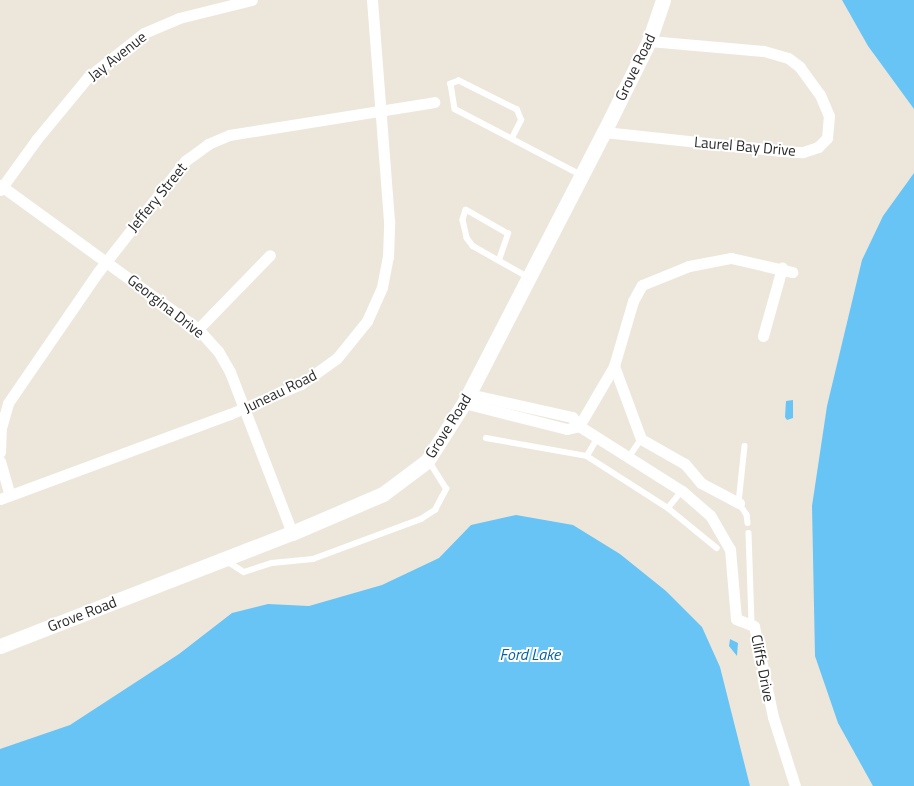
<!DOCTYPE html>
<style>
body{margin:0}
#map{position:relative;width:914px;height:786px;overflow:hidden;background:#ede7db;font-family:"Titillium Web",sans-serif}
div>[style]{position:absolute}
.water>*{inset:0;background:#68c4f5}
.service>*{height:5.5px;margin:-2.75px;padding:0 2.75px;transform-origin:2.75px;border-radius:2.75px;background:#fff}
.minor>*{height:11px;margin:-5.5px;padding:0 5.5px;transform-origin:5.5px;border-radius:5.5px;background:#fff}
.secondary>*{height:15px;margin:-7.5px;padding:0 7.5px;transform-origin:7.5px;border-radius:7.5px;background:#fff}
span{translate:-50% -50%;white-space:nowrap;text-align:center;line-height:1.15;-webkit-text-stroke:4px #fff;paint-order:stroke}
.street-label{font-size:15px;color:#2a2a2a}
.water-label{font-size:16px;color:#0660a2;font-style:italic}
</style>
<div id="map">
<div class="water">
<div style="clip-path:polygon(842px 0,914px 0,914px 109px,868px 46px)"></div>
<div style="clip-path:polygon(914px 173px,914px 786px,873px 786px,838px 723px,815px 656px,812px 506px,827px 406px,862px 260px,883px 216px)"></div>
<div style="clip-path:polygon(793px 400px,793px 418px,787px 420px,785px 417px,786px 401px)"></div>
<div style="clip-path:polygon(516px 515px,573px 525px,620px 554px,666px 591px,702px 627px,720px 667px,750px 786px,0 786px,0 749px,70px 725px,179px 654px,232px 613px,268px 604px,309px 606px,382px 585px,439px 558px,471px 525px)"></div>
<div style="clip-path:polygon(730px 639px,738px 643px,737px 656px,729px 646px)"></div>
</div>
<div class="service">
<div style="left:512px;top:138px;width:20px;rotate:-63deg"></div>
<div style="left:521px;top:120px;width:11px;rotate:-112deg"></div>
<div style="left:517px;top:110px;width:65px;rotate:-153.4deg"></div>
<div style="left:459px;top:81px;width:9px;rotate:159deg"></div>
<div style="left:451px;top:84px;width:25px;rotate:81deg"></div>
<div style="left:455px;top:109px;width:142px;rotate:27.6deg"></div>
<div style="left:499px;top:260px;width:28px;rotate:-71deg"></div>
<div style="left:508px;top:234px;width:48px;rotate:-150.3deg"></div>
<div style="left:466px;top:210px;width:10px;rotate:107deg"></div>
<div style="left:463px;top:220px;width:18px;rotate:77deg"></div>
<div style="left:467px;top:238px;width:10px;rotate:53deg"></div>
<div style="left:473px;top:246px;width:63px;rotate:29.4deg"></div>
<div style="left:486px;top:438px;width:103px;rotate:10.1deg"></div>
<div style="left:587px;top:456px;width:96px;rotate:32.7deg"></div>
<div style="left:668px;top:508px;width:63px;rotate:39.2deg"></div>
<div style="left:745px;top:446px;width:57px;rotate:96deg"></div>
<div style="left:739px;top:503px;width:14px;rotate:56deg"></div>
<div style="left:747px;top:515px;width:8px;rotate:83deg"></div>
<div style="left:587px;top:456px;width:22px;rotate:-60deg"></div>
<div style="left:629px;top:457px;width:22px;rotate:-56deg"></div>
<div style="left:668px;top:508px;width:22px;rotate:-51deg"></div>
<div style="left:749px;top:533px;width:89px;rotate:88.1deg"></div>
<div style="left:227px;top:561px;width:20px;rotate:33deg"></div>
<div style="left:244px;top:572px;width:29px;rotate:-18deg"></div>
<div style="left:272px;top:563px;width:41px;rotate:-5.6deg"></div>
<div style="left:313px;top:559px;width:115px;rotate:-20.3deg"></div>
<div style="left:421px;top:519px;width:17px;rotate:-33deg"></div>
<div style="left:435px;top:510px;width:24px;rotate:-62deg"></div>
<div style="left:446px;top:489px;width:34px;rotate:-122deg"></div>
</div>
<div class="minor">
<div style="left:604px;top:132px;width:178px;rotate:6.1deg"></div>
<div style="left:781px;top:151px;width:22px;rotate:3deg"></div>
<div style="left:803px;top:152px;width:16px;rotate:-18deg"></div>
<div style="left:818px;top:147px;width:13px;rotate:-45deg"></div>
<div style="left:827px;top:138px;width:22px;rotate:-85deg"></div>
<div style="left:829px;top:116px;width:23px;rotate:-113deg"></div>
<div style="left:820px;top:95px;width:34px;rotate:-126deg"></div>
<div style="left:800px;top:67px;width:15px;rotate:-143deg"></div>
<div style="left:788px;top:58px;width:26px;rotate:-164deg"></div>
<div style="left:763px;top:51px;width:114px;rotate:-175deg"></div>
<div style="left:0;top:185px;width:245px;rotate:36deg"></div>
<div style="left:198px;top:329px;width:30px;rotate:48deg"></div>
<div style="left:218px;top:351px;width:24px;rotate:60deg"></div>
<div style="left:230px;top:372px;width:173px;rotate:68.9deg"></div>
<div style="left:0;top:190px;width:62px;rotate:-54.2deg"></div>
<div style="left:36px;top:140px;width:82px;rotate:-50.5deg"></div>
<div style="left:88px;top:77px;width:71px;rotate:-38.2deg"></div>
<div style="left:144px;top:33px;width:38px;rotate:-23deg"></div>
<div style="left:179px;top:18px;width:75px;rotate:-13.9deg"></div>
<div style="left:198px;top:329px;width:103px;rotate:-45.8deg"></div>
<div style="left:763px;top:336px;width:71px;rotate:-74.4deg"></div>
<div style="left:614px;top:366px;width:78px;rotate:69.7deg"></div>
<div style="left:641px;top:439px;width:51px;rotate:29.6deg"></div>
<div style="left:685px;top:464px;width:25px;rotate:50deg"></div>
<div style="left:701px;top:483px;width:43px;rotate:27.8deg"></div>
<div style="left:469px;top:394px;width:106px;rotate:12.6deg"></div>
<div style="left:572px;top:417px;width:11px;rotate:52deg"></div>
<div style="left:579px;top:426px;width:122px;rotate:32.3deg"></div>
<div style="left:682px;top:491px;width:37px;rotate:41deg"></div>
<div style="left:710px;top:515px;width:39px;rotate:60deg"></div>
<div style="left:730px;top:549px;width:70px;rotate:85.1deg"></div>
<div style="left:736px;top:619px;width:19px;rotate:21deg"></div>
<div style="left:754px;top:626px;width:93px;rotate:78.2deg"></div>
<div style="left:773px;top:717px;width:72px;rotate:72.3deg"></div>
<div style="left:464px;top:403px;width:106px;rotate:14.2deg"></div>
<div style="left:567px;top:429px;width:12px;rotate:-14deg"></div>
<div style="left:579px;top:426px;width:69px;rotate:-59.7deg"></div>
<div style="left:614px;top:366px;width:68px;rotate:-73.7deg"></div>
<div style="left:633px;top:301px;width:18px;rotate:-61deg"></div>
<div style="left:642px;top:285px;width:51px;rotate:-22deg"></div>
<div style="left:689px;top:266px;width:43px;rotate:-10.8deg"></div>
<div style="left:731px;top:258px;width:63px;rotate:12.9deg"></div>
<div style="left:0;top:452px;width:24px;rotate:-88deg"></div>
<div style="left:1px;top:428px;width:26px;rotate:-74deg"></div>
<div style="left:8px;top:403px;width:159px;rotate:-55.5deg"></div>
<div style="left:98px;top:272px;width:141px;rotate:-51.9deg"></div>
<div style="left:185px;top:161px;width:29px;rotate:-36deg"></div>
<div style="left:208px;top:144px;width:23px;rotate:-23deg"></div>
<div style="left:229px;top:135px;width:208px;rotate:-9.1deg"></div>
<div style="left:0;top:461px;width:35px;rotate:74deg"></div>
<div style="left:0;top:499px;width:245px;rotate:-20.3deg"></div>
<div style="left:230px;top:414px;width:77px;rotate:-22.9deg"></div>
<div style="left:301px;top:384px;width:44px;rotate:-35.8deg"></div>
<div style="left:337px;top:358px;width:48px;rotate:-51deg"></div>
<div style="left:367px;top:321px;width:37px;rotate:-66deg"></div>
<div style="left:382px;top:287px;width:31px;rotate:-79deg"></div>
<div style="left:388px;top:257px;width:36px;rotate:-88deg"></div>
<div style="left:389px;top:221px;width:222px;rotate:-94.4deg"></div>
</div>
<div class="secondary">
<div style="left:0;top:646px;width:313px;rotate:-21.2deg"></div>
<div style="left:292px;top:533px;width:99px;rotate:-23.2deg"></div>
<div style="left:383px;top:494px;width:55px;rotate:-36.9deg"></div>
<div style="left:427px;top:461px;width:69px;rotate:-57.5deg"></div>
<div style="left:464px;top:403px;width:305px;rotate:-62.7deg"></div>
<div style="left:604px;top:132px;width:102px;rotate:-63.7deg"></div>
<div style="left:649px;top:41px;width:43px;rotate:-71.1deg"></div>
</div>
<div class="street-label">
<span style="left:117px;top:56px;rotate:-38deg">Jay Avenue</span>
<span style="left:635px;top:67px;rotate:-64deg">Grove Road</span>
<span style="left:745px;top:146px;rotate:5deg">Laurel Bay Drive</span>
<span style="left:157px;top:197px;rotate:-51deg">Jeffery Street</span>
<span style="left:166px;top:306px;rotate:38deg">Georgina Drive</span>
<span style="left:280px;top:391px;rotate:-26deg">Juneau Road</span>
<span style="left:448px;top:426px;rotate:-58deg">Grove Road</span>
<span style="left:82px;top:614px;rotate:-21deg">Grove Road</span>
<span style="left:763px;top:668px;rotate:79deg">Cliffs Drive</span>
</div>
<div class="water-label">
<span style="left:530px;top:654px">Ford Lake</span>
</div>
</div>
